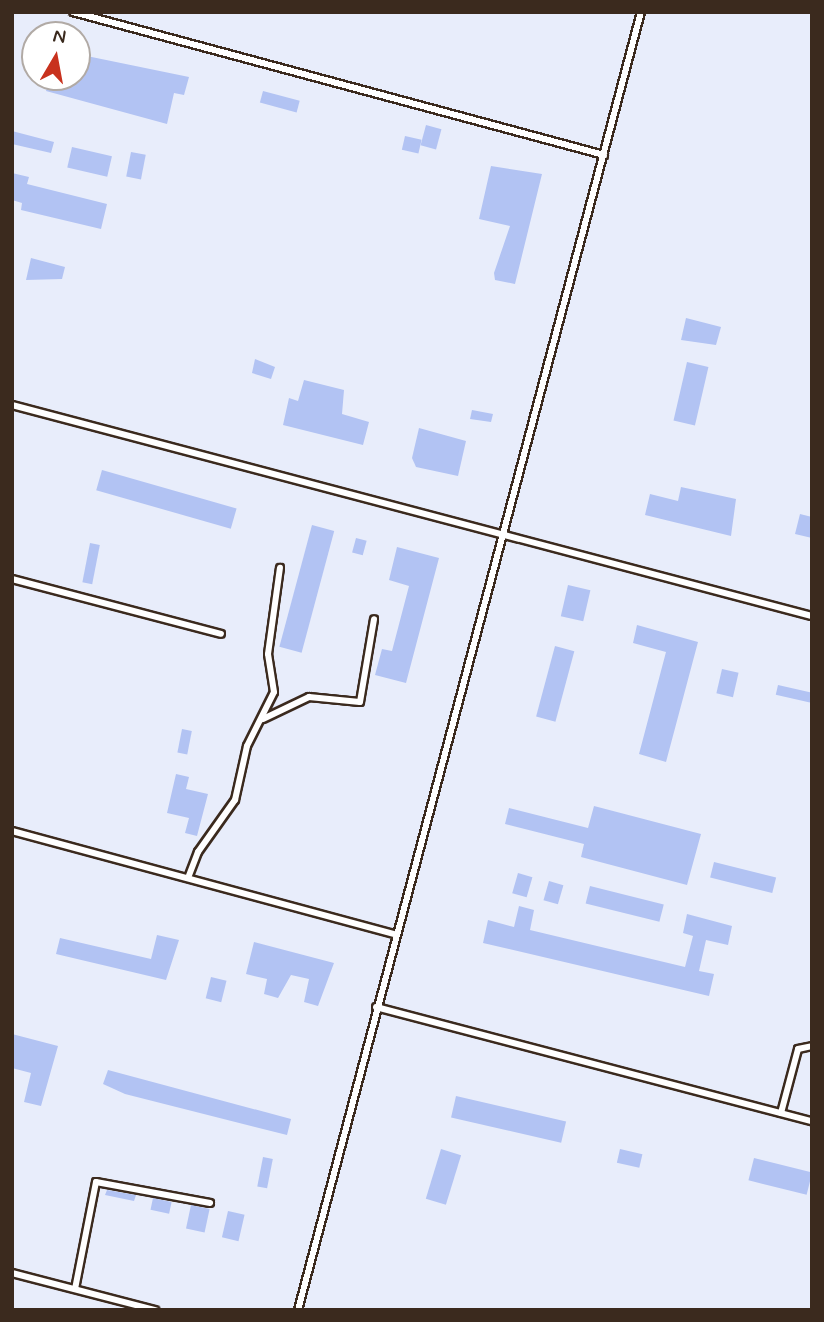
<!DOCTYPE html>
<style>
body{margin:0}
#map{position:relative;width:824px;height:1322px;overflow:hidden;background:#fff;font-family:Mynerve,sans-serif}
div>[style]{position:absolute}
.built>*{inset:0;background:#e8edfb}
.building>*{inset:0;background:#b2c3f3;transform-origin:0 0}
.roads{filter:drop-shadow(2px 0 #3b2a1e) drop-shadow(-2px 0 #3b2a1e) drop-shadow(0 2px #3b2a1e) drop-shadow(0 -2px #3b2a1e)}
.lane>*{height:6px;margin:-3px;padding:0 3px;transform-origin:3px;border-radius:3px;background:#fff}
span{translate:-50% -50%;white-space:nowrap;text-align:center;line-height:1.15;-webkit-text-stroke:5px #fff;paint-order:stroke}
.frame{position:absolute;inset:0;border:14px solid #3b2a1e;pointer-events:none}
.north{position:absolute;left:21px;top:21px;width:70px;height:70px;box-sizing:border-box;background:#fff;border:2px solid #b1aaa5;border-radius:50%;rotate:10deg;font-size:19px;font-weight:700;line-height:28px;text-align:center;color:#3b2a1e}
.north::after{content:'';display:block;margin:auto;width:24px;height:32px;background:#c8321e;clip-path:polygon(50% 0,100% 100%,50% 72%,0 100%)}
</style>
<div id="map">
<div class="built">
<div style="clip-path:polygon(evenodd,12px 12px,812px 12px,812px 1310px,12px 1310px,12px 12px,35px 35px,77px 35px,77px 77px,35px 77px,35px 35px)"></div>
</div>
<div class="building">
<div style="clip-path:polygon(77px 54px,189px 77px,184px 95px,174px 93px,167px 124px,46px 91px,50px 77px,77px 77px)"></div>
<div style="left:263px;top:91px;width:38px;height:12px;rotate:15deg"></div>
<div style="left:426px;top:125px;width:16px;height:21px;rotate:15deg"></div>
<div style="clip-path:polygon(12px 131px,54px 142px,51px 153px,12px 144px)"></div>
<div style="left:405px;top:136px;width:17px;height:14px;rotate:13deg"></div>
<div style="left:72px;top:147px;width:41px;height:21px;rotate:13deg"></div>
<div style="left:131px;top:152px;width:15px;height:25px;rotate:11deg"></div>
<div style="clip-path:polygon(491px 166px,542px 174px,515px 284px,495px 280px,494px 273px,510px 226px,479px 219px)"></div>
<div style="clip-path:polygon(12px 173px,29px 177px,27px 184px,107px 204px,101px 229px,21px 210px,22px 203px,12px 200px)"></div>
<div style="clip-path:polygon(31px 258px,65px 267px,62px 279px,26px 280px)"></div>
<div style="clip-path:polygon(686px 318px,721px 327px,716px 345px,681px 340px)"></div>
<div style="clip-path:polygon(255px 359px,275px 367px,271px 379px,252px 373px)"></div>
<div style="left:687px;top:362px;width:22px;height:60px;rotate:13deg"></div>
<div style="clip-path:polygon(304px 380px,344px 390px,342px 414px,369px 422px,363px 445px,283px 425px,289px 398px,298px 401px)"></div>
<div style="clip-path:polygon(472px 410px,493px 414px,491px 422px,470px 419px)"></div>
<div style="clip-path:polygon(419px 428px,466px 441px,458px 476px,416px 467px,412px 458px)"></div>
<div style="left:102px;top:470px;width:140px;height:21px;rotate:16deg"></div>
<div style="clip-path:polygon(681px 487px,736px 499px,731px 536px,645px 515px,650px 494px,678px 501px)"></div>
<div style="clip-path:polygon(800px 514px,812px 517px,812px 538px,795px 534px)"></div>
<div style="left:312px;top:525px;width:23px;height:126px;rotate:15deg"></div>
<div style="left:356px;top:538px;width:11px;height:15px;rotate:15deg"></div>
<div style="left:90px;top:543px;width:10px;height:40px;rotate:11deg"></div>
<div style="clip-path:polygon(397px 547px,439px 558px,406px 683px,375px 675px,382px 649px,392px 651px,409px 586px,389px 580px)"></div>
<div style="left:568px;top:585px;width:23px;height:32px;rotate:13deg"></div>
<div style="clip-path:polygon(637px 625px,698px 642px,666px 762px,639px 754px,666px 652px,633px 643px)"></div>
<div style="left:555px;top:646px;width:20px;height:73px;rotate:15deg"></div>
<div style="left:722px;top:669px;width:17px;height:25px;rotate:13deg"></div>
<div style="left:778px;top:685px;width:35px;height:10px;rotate:13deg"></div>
<div style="left:182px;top:729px;width:10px;height:24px;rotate:11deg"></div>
<div style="clip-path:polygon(176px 774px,189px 777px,186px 789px,208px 794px,197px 836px,185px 833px,189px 818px,167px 813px)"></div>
<div style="clip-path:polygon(594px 806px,701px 834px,687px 885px,581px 857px,584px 844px,505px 824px,509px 808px,588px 828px)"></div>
<div style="left:714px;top:862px;width:64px;height:16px;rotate:14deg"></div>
<div style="left:518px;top:873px;width:15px;height:21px;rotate:16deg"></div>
<div style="left:549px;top:881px;width:15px;height:20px;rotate:16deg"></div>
<div style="left:590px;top:886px;width:76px;height:18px;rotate:14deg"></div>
<div style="clip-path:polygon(519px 906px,534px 910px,530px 930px,685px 967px,693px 936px,683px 933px,687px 914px,732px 926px,728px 945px,706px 940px,699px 971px,714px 974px,709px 996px,483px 943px,488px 920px,514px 927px)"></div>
<div style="clip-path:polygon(157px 935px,179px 940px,166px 980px,56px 954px,60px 938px,151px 959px)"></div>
<div style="clip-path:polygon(254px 942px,334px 963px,318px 1006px,304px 1002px,309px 979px,291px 975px,278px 998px,264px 994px,267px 979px,246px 974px)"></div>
<div style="left:211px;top:977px;width:16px;height:22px;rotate:14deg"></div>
<div style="clip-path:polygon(12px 1034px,58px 1046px,41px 1106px,24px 1102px,31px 1073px,12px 1068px)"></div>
<div style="clip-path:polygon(108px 1070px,291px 1119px,287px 1135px,125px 1094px,103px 1084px)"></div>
<div style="left:456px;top:1096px;width:113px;height:22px;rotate:13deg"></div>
<div style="left:441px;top:1149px;width:21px;height:52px;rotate:17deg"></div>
<div style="left:620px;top:1149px;width:23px;height:14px;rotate:13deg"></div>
<div style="left:263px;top:1157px;width:10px;height:30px;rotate:11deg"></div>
<div style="left:754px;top:1158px;width:60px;height:23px;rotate:14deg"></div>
<div style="clip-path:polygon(107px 1190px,136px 1195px,134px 1201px,105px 1195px)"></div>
<div style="left:153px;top:1198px;width:19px;height:12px;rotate:12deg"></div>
<div style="left:191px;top:1205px;width:19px;height:24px;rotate:12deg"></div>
<div style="left:228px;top:1211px;width:17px;height:27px;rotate:13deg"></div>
</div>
<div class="roads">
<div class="lane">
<div style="left:73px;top:12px;width:550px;rotate:15.07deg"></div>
<div style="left:12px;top:405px;width:827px;rotate:14.78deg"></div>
<div style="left:12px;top:579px;width:216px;rotate:14.7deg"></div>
<div style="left:263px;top:719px;width:51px;rotate:-25.6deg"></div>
<div style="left:309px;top:697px;width:51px;rotate:5.6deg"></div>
<div style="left:360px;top:702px;width:84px;rotate:-80.4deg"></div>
<div style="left:12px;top:831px;width:396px;rotate:15.1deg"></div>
<div style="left:188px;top:878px;width:28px;rotate:-69deg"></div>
<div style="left:198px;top:852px;width:64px;rotate:-54.6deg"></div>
<div style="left:235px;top:800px;width:55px;rotate:-77.5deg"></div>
<div style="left:247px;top:746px;width:60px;rotate:-63.4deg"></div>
<div style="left:274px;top:692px;width:38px;rotate:-99deg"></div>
<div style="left:268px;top:654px;width:87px;rotate:-82.1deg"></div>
<div style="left:376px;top:1007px;width:451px;rotate:14.7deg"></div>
<div style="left:781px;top:1113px;width:66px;rotate:-75.1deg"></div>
<div style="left:798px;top:1049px;width:14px;rotate:-12deg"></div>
<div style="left:12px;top:1273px;width:148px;rotate:14.5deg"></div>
<div style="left:75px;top:1289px;width:109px;rotate:-78.9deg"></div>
<div style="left:96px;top:1182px;width:116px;rotate:10.4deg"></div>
<div style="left:298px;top:1310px;width:1343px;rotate:-75.2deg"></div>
</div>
</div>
<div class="frame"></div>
<div class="north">N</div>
</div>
